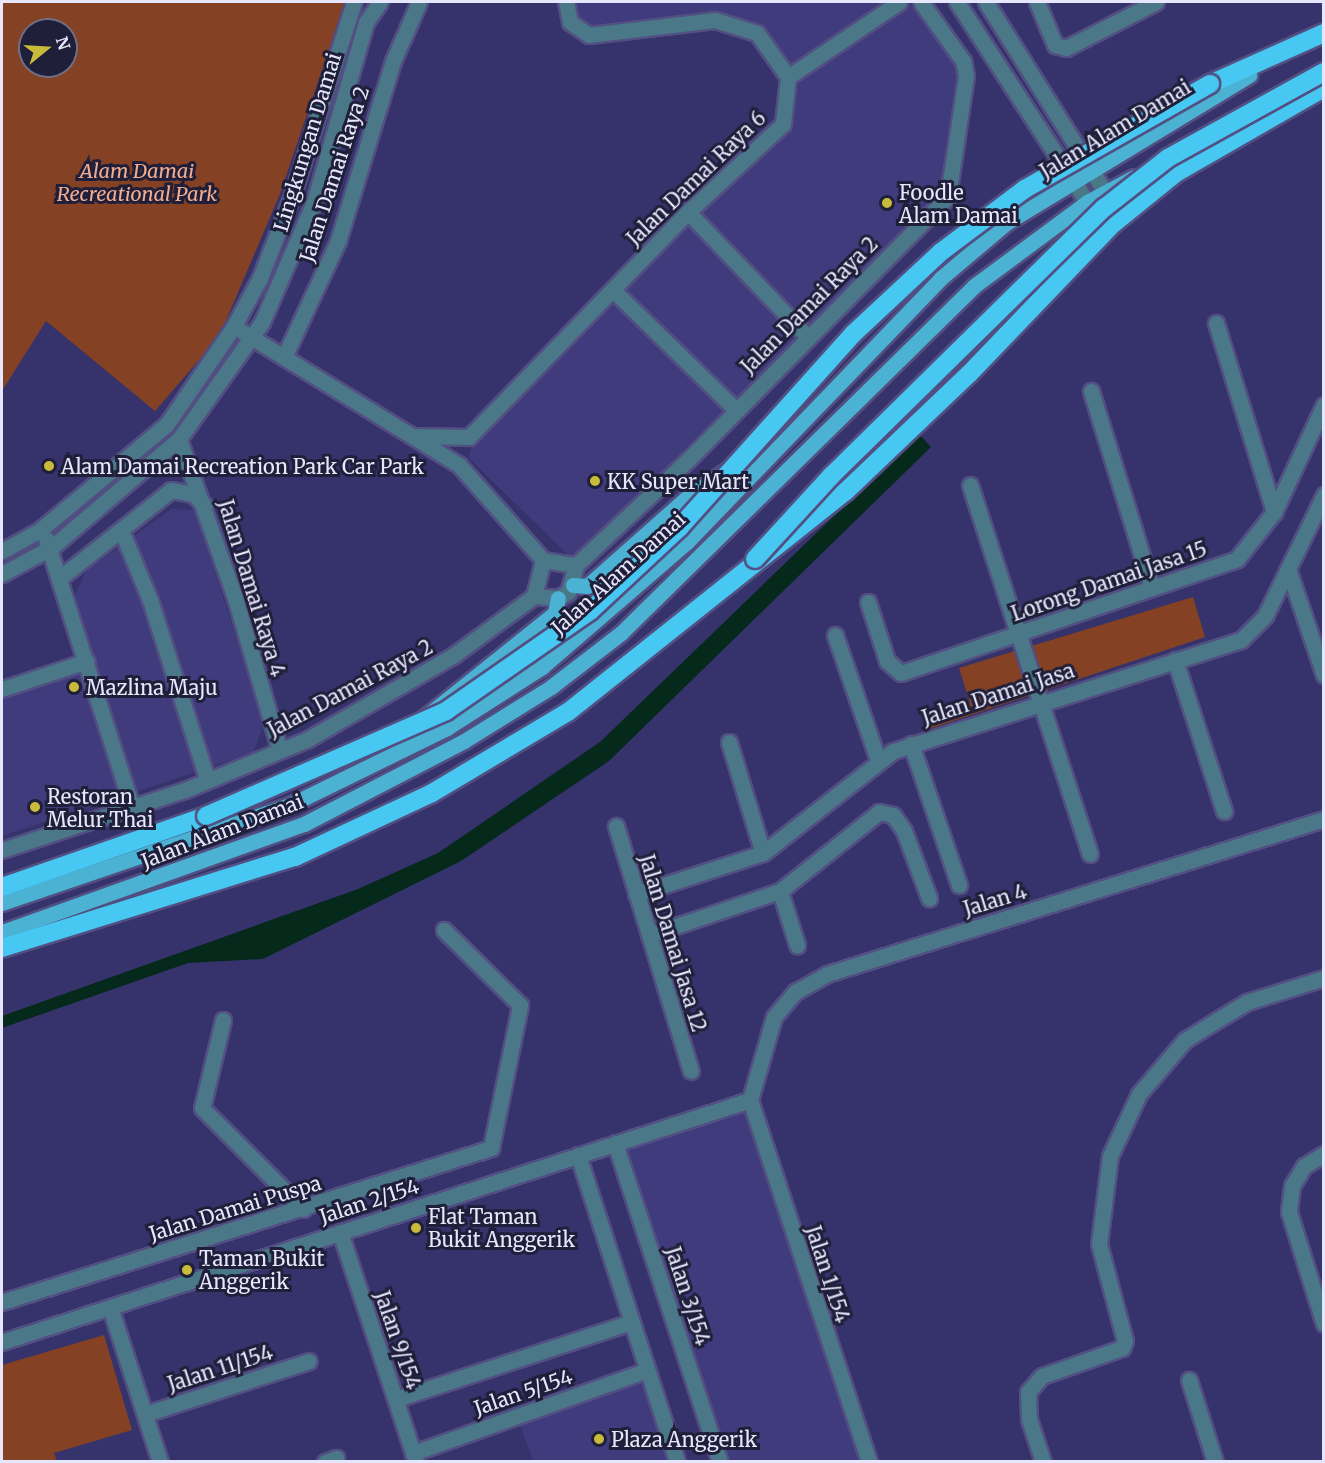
<!DOCTYPE html>
<style>
body{margin:0}
#map{position:relative;width:1325px;height:1463px;overflow:hidden;background:#36326b;font-family:Merriweather,serif}
div>[style]{position:absolute}
.built>*{inset:0;background:#403b7c}
.green>*{inset:0;background:#844123}
.water>*{inset:0;background:#052a1c}
.roads{filter:drop-shadow(2px 0 #524f82) drop-shadow(-2px 0 #524f82) drop-shadow(0 2px #524f82) drop-shadow(0 -2px #524f82)}
.minor>*{height:15px;margin:-7.5px;padding:0 7.5px;transform-origin:7.5px;border-radius:7.5px;background:#4a7888}
.major>*{height:15px;margin:-7.5px;padding:0 7.5px;transform-origin:7.5px;border-radius:7.5px;background:#4bb2d4}
.highway>*{height:18px;margin:-9px;padding:0 9px;transform-origin:9px;border-radius:9px;background:#47c8f2}
.bridges{filter:drop-shadow(2px 0 #524f82) drop-shadow(-2px 0 #524f82) drop-shadow(0 2px #524f82) drop-shadow(0 -2px #524f82)}
.highway-bridge>*{height:18px;margin:-9px;padding:0 9px;transform-origin:9px;border-radius:9px;background:#47c8f2}
.dots>*{width:16px;height:16px;translate:-50% -50%;box-sizing:border-box;border:3px solid #1f1f39;border-radius:50%}
span{translate:-50% -50%;white-space:nowrap;text-align:center;line-height:1.15;-webkit-text-stroke:6px #1f1f39;paint-order:stroke}
.street-label{font-size:20px;color:#e6e7fc}
.park-label{font-size:20px;color:#f2ac8e;font-style:italic}
.poi-label{font-size:20px;color:#e6e7fc}
.left{translate:0 -50%;text-align:left}
.frame{position:absolute;inset:0;border:3px solid #e6e7fc;pointer-events:none}
.north{position:absolute;left:18px;top:18px;width:60px;height:60px;box-sizing:border-box;background:#1f1f39;border:2px solid #6f6f87;border-radius:50%;rotate:72deg;font-size:16px;font-weight:700;line-height:24px;text-align:center;color:#e6e7fc}
.north::after{content:'';display:block;margin:auto;width:21px;height:27px;background:#c8bb3b;clip-path:polygon(50% 0,100% 100%,50% 72%,0 100%)}
</style>
<div id="map">
<div class="built">
<div style="clip-path:polygon(572px 2px,914px 2px,958px 64px,962px 84px,943px 193px,573px 560px,469px 458px,473px 440px,788px 125px,794px 80px,741px 21px,591px 30px,575px 20px)"></div>
<div style="clip-path:polygon(171px 509px,195px 510px,264px 723px,253px 753px,2px 836px,2px 695px,94px 665px,73px 599px,86px 571px)"></div>
<div style="clip-path:polygon(747px 1109px,865px 1461px,724px 1461px,623px 1151px)"></div>
<div style="clip-path:polygon(644px 1378px,671px 1461px,533px 1461px,519px 1422px)"></div>
</div>
<div class="green">
<div style="clip-path:polygon(evenodd,2px 2px,345px 2px,280px 194px,219px 337px,155px 411px,46px 321px,2px 391px,2px 2px,30px 30px,66px 30px,66px 66px,30px 66px,30px 30px)"></div>
<div style="clip-path:polygon(1193px 597px,1205px 637px,929px 729px,926px 718px,970px 703px,959px 668px)"></div>
<div style="clip-path:polygon(104px 1335px,132px 1430px,54px 1453px,57px 1461px,2px 1461px,2px 1365px)"></div>
</div>
<div class="water">
<div style="clip-path:polygon(919px 434px,931px 447px,609px 761px,461px 861px,263px 959px,188px 963px,2px 1028px,2px 1016px,358px 889px,438px 853px,600px 742px)"></div>
</div>
<div class="roads">
<div class="minor">
<div style="left:957px;top:2px;width:239px;rotate:57deg"></div>
<div style="left:986px;top:2px;width:224px;rotate:57.9deg"></div>
<div style="left:1037px;top:2px;width:47px;rotate:67.3deg"></div>
<div style="left:1055px;top:45px;width:11px;rotate:15deg"></div>
<div style="left:1066px;top:48px;width:101px;rotate:-27.1deg"></div>
<div style="left:788px;top:77px;width:134px;rotate:-34deg"></div>
<div style="left:688px;top:212px;width:170px;rotate:46.2deg"></div>
<div style="left:613px;top:290px;width:170px;rotate:44.3deg"></div>
<div style="left:1216px;top:323px;width:198px;rotate:72.9deg"></div>
<div style="left:243px;top:332px;width:254px;rotate:31.6deg"></div>
<div style="left:459px;top:465px;width:127px;rotate:48.5deg"></div>
<div style="left:543px;top:560px;width:33px;rotate:9deg"></div>
<div style="left:284px;top:357px;width:128px;rotate:-65deg"></div>
<div style="left:338px;top:241px;width:188px;rotate:-73deg"></div>
<div style="left:393px;top:61px;width:64px;rotate:-66.2deg"></div>
<div style="left:1091px;top:391px;width:206px;rotate:72.8deg"></div>
<div style="left:416px;top:436px;width:53px;rotate:1.1deg"></div>
<div style="left:469px;top:437px;width:314px;rotate:-45.8deg"></div>
<div style="left:688px;top:212px;width:129px;rotate:-42.8deg"></div>
<div style="left:783px;top:124px;width:47px;rotate:-83.9deg"></div>
<div style="left:788px;top:77px;width:54px;rotate:-125.2deg"></div>
<div style="left:757px;top:33px;width:44px;rotate:-162.8deg"></div>
<div style="left:715px;top:20px;width:127px;rotate:173.2deg"></div>
<div style="left:589px;top:35px;width:23px;rotate:-146deg"></div>
<div style="left:570px;top:22px;width:20px;rotate:-101deg"></div>
<div style="left:179px;top:439px;width:169px;rotate:70.6deg"></div>
<div style="left:235px;top:598px;width:159px;rotate:73.6deg"></div>
<div style="left:970px;top:485px;width:388px;rotate:72deg"></div>
<div style="left:121px;top:530px;width:76px;rotate:67.5deg"></div>
<div style="left:150px;top:600px;width:188px;rotate:72.3deg"></div>
<div style="left:46px;top:539px;width:281px;rotate:72.2deg"></div>
<div style="left:2px;top:551px;width:43px;rotate:-28.9deg"></div>
<div style="left:40px;top:530px;width:165px;rotate:-39.8deg"></div>
<div style="left:167px;top:424px;width:119px;rotate:-55.6deg"></div>
<div style="left:234px;top:326px;width:55px;rotate:-61.6deg"></div>
<div style="left:260px;top:278px;width:88px;rotate:-68.7deg"></div>
<div style="left:292px;top:196px;width:204px;rotate:-72.3deg"></div>
<div style="left:576px;top:565px;width:154px;rotate:-43.2deg"></div>
<div style="left:688px;top:460px;width:371px;rotate:-45.4deg"></div>
<div style="left:948px;top:196px;width:121px;rotate:-81.5deg"></div>
<div style="left:966px;top:76px;width:15px;rotate:-101deg"></div>
<div style="left:963px;top:61px;width:72px;rotate:-125.4deg"></div>
<div style="left:1288px;top:569px;width:112px;rotate:71.2deg"></div>
<div style="left:2px;top:574px;width:57px;rotate:-28.4deg"></div>
<div style="left:52px;top:547px;width:167px;rotate:-40.4deg"></div>
<div style="left:179px;top:439px;width:143px;rotate:-54.6deg"></div>
<div style="left:262px;top:322px;width:131px;rotate:-66.6deg"></div>
<div style="left:314px;top:202px;width:187px;rotate:-73.9deg"></div>
<div style="left:366px;top:22px;width:24px;rotate:-55deg"></div>
<div style="left:61px;top:577px;width:140px;rotate:-38.3deg"></div>
<div style="left:171px;top:490px;width:22px;rotate:10deg"></div>
<div style="left:193px;top:494px;width:17px;rotate:45deg"></div>
<div style="left:534px;top:596px;width:24px;rotate:5deg"></div>
<div style="left:558px;top:598px;width:12px;rotate:-31deg"></div>
<div style="left:568px;top:592px;width:28px;rotate:-73deg"></div>
<div style="left:534px;top:596px;width:37px;rotate:-76deg"></div>
<div style="left:868px;top:602px;width:62px;rotate:72.1deg"></div>
<div style="left:887px;top:661px;width:18px;rotate:41deg"></div>
<div style="left:901px;top:673px;width:355px;rotate:-18.7deg"></div>
<div style="left:1237px;top:559px;width:60px;rotate:-51.8deg"></div>
<div style="left:1274px;top:512px;width:118px;rotate:-65deg"></div>
<div style="left:835px;top:635px;width:132px;rotate:71deg"></div>
<div style="left:1175px;top:660px;width:159px;rotate:72deg"></div>
<div style="left:2px;top:689px;width:89px;rotate:-18.2deg"></div>
<div style="left:729px;top:742px;width:116px;rotate:73deg"></div>
<div style="left:911px;top:744px;width:149px;rotate:71.2deg"></div>
<div style="left:616px;top:826px;width:256px;rotate:73deg"></div>
<div style="left:2px;top:850px;width:193px;rotate:-18.2deg"></div>
<div style="left:185px;top:790px;width:133px;rotate:-22.5deg"></div>
<div style="left:308px;top:739px;width:168px;rotate:-29.9deg"></div>
<div style="left:454px;top:655px;width:99px;rotate:-36.4deg"></div>
<div style="left:780px;top:891px;width:57px;rotate:72.5deg"></div>
<div style="left:636px;top:894px;width:133px;rotate:-17.9deg"></div>
<div style="left:763px;top:853px;width:165px;rotate:-38.1deg"></div>
<div style="left:893px;top:751px;width:365px;rotate:-17.7deg"></div>
<div style="left:1241px;top:640px;width:34px;rotate:-45deg"></div>
<div style="left:1265px;top:616px;width:135px;rotate:-64deg"></div>
<div style="left:649px;top:935px;width:138px;rotate:-18.6deg"></div>
<div style="left:780px;top:891px;width:127px;rotate:-38.6deg"></div>
<div style="left:879px;top:812px;width:14px;rotate:12deg"></div>
<div style="left:893px;top:815px;width:19px;rotate:55deg"></div>
<div style="left:904px;top:831px;width:72px;rotate:69.5deg"></div>
<div style="left:223px;top:1020px;width:90px;rotate:103.4deg"></div>
<div style="left:202px;top:1108px;width:143px;rotate:45deg"></div>
<div style="left:750px;top:1100px;width:86px;rotate:-73.9deg"></div>
<div style="left:774px;top:1017px;width:33px;rotate:-50deg"></div>
<div style="left:795px;top:992px;width:37px;rotate:-29deg"></div>
<div style="left:827px;top:974px;width:521px;rotate:-17.32deg"></div>
<div style="left:750px;top:1100px;width:381px;rotate:71.8deg"></div>
<div style="left:615px;top:1143px;width:336px;rotate:71.8deg"></div>
<div style="left:1324px;top:1154px;width:23px;rotate:149deg"></div>
<div style="left:1304px;top:1166px;width:23px;rotate:121deg"></div>
<div style="left:1292px;top:1186px;width:26px;rotate:97deg"></div>
<div style="left:1289px;top:1212px;width:117px;rotate:72.6deg"></div>
<div style="left:578px;top:1155px;width:323px;rotate:72.1deg"></div>
<div style="left:340px;top:1232px;width:242px;rotate:71.7deg"></div>
<div style="left:2px;top:1302px;width:513px;rotate:-17.48deg"></div>
<div style="left:491px;top:1148px;width:146px;rotate:-78.5deg"></div>
<div style="left:520px;top:1005px;width:107px;rotate:-135.4deg"></div>
<div style="left:110px;top:1307px;width:163px;rotate:72.1deg"></div>
<div style="left:2px;top:1342px;width:786px;rotate:-17.93deg"></div>
<div style="left:1189px;top:1380px;width:86px;rotate:72.4deg"></div>
<div style="left:396px;top:1399px;width:248px;rotate:-18.1deg"></div>
<div style="left:145px;top:1414px;width:172px;rotate:-17.9deg"></div>
<div style="left:413px;top:1453px;width:248px;rotate:-19.5deg"></div>
<div style="left:325px;top:1462px;width:12px;rotate:-20deg"></div>
<div style="left:1043px;top:1462px;width:45px;rotate:-108deg"></div>
<div style="left:1029px;top:1419px;width:27px;rotate:-92deg"></div>
<div style="left:1028px;top:1392px;width:21px;rotate:-49deg"></div>
<div style="left:1042px;top:1376px;width:85px;rotate:-19.3deg"></div>
<div style="left:1122px;top:1348px;width:8px;rotate:-67deg"></div>
<div style="left:1125px;top:1341px;width:100px;rotate:-105deg"></div>
<div style="left:1099px;top:1244px;width:89px;rotate:-82.9deg"></div>
<div style="left:1110px;top:1156px;width:68px;rotate:-64.9deg"></div>
<div style="left:1139px;top:1094px;width:71px;rotate:-49.6deg"></div>
<div style="left:1185px;top:1040px;width:38px;rotate:-32deg"></div>
<div style="left:1217px;top:1020px;width:35px;rotate:-31deg"></div>
<div style="left:1247px;top:1002px;width:81px;rotate:-17.3deg"></div>
</div>
<div class="major">
<div style="left:573px;top:585px;width:14px;rotate:4deg"></div>
<div style="left:587px;top:586px;width:137px;rotate:-41.5deg"></div>
<div style="left:690px;top:495px;width:47px;rotate:-33.7deg"></div>
<div style="left:420px;top:721px;width:173px;rotate:-38.7deg"></div>
<div style="left:555px;top:613px;width:15px;rotate:-79deg"></div>
<div style="left:2px;top:903px;width:306px;rotate:-18.8deg"></div>
<div style="left:292px;top:804px;width:173px;rotate:-26.1deg"></div>
<div style="left:447px;top:728px;width:113px;rotate:-32.7deg"></div>
<div style="left:542px;top:667px;width:191px;rotate:-40.8deg"></div>
<div style="left:687px;top:542px;width:366px;rotate:-46.1deg"></div>
<div style="left:941px;top:278px;width:85px;rotate:-40.2deg"></div>
<div style="left:1006px;top:223px;width:285px;rotate:-31.3deg"></div>
<div style="left:2px;top:932px;width:321px;rotate:-19.7deg"></div>
<div style="left:304px;top:824px;width:180px;rotate:-27.4deg"></div>
<div style="left:464px;top:741px;width:102px;rotate:-31.8deg"></div>
<div style="left:551px;top:687px;width:88px;rotate:-37.6deg"></div>
<div style="left:621px;top:633px;width:495px;rotate:-44.5deg"></div>
<div style="left:974px;top:286px;width:141px;rotate:-36.6deg"></div>
<div style="left:1087px;top:202px;width:53px;rotate:-28deg"></div>
</div>
<div class="highway">
<div style="left:1210px;top:84px;width:125px;rotate:-24.1deg"></div>
<div style="left:2px;top:887px;width:216px;rotate:-19.2deg"></div>
<div style="left:2px;top:948px;width:307px;rotate:-17.3deg"></div>
<div style="left:295px;top:857px;width:151px;rotate:-25deg"></div>
<div style="left:432px;top:793px;width:158px;rotate:-30.8deg"></div>
<div style="left:568px;top:712px;width:354px;rotate:-38.5deg"></div>
<div style="left:845px;top:492px;width:171px;rotate:-43.6deg"></div>
<div style="left:969px;top:374px;width:208px;rotate:-46.2deg"></div>
<div style="left:1113px;top:224px;width:81px;rotate:-39deg"></div>
<div style="left:1176px;top:173px;width:171px;rotate:-29.9deg"></div>
</div>
</div>
<div class="bridges">
<div class="highway-bridge">
<div style="left:755px;top:559px;width:113px;rotate:-47.5deg"></div>
<div style="left:831px;top:476px;width:383px;rotate:-44.5deg"></div>
<div style="left:1104px;top:208px;width:81px;rotate:-38deg"></div>
<div style="left:1168px;top:158px;width:178px;rotate:-28.9deg"></div>
<div style="left:206px;top:816px;width:262px;rotate:-23.6deg"></div>
<div style="left:446px;top:711px;width:175px;rotate:-34.8deg"></div>
<div style="left:590px;top:611px;width:122px;rotate:-43deg"></div>
<div style="left:679px;top:528px;width:261px;rotate:-48.1deg"></div>
<div style="left:853px;top:334px;width:120px;rotate:-43deg"></div>
<div style="left:941px;top:252px;width:105px;rotate:-36.9deg"></div>
<div style="left:1025px;top:189px;width:213px;rotate:-29.6deg"></div>
</div>
</div>
<div class="dots">
<div style="left:887px;top:203px;background:#c8bb3b"></div>
<div style="left:49px;top:466px;background:#c8bb3b"></div>
<div style="left:595px;top:481px;background:#c8bb3b"></div>
<div style="left:74px;top:687px;background:#c8bb3b"></div>
<div style="left:35px;top:807px;background:#c8bb3b"></div>
<div style="left:416px;top:1228px;background:#c8bb3b"></div>
<div style="left:187px;top:1270px;background:#c8bb3b"></div>
<div style="left:599px;top:1439px;background:#c8bb3b"></div>
</div>
<div class="street-label">
<span style="left:1115px;top:129px;rotate:-31deg">Jalan Alam Damai</span>
<span style="left:307px;top:142px;rotate:-73deg">Lingkungan Damai</span>
<span style="left:334px;top:174px;rotate:-72deg">Jalan Damai Raya 2</span>
<span style="left:696px;top:178px;rotate:-44deg">Jalan Damai Raya 6</span>
<span style="left:809px;top:305px;rotate:-45deg">Jalan Damai Raya 2</span>
<span style="left:618px;top:573px;rotate:-42deg">Jalan Alam Damai</span>
<span style="left:1109px;top:581px;rotate:-19deg">Lorong Damai Jasa 15</span>
<span style="left:252px;top:588px;rotate:73deg">Jalan Damai Raya 4</span>
<span style="left:350px;top:688px;rotate:-28deg">Jalan Damai Raya 2</span>
<span style="left:998px;top:694px;rotate:-18deg">Jalan Damai Jasa</span>
<span style="left:222px;top:831px;rotate:-21deg">Jalan Alam Damai</span>
<span style="left:995px;top:900px;rotate:-17deg">Jalan 4</span>
<span style="left:673px;top:943px;rotate:73deg">Jalan Damai Jasa 12</span>
<span style="left:369px;top:1201px;rotate:-18deg">Jalan 2/154</span>
<span style="left:235px;top:1208px;rotate:-17deg">Jalan Damai Puspa</span>
<span style="left:828px;top:1274px;rotate:72deg">Jalan 1/154</span>
<span style="left:688px;top:1296px;rotate:72deg">Jalan 3/154</span>
<span style="left:398px;top:1340px;rotate:71deg">Jalan 9/154</span>
<span style="left:220px;top:1368px;rotate:-18deg">Jalan 11/154</span>
<span style="left:523px;top:1392px;rotate:-19deg">Jalan 5/154</span>
</div>
<div class="park-label">
<span style="left:137px;top:182px">Alam Damai<br>Recreational Park</span>
</div>
<div class="poi-label">
<span class="left" style="left:899px;top:204px">Foodle<br>Alam Damai</span>
<span class="left" style="left:61px;top:466px">Alam Damai Recreation Park Car Park</span>
<span class="left" style="left:607px;top:481px">KK Super Mart</span>
<span class="left" style="left:86px;top:687px">Mazlina Maju</span>
<span class="left" style="left:47px;top:808px">Restoran<br>Melur Thai</span>
<span class="left" style="left:428px;top:1228px">Flat Taman<br>Bukit Anggerik</span>
<span class="left" style="left:199px;top:1270px">Taman Bukit<br>Anggerik</span>
<span class="left" style="left:611px;top:1439px">Plaza Anggerik</span>
</div>
<div class="frame"></div>
<div class="north">N</div>
</div>
